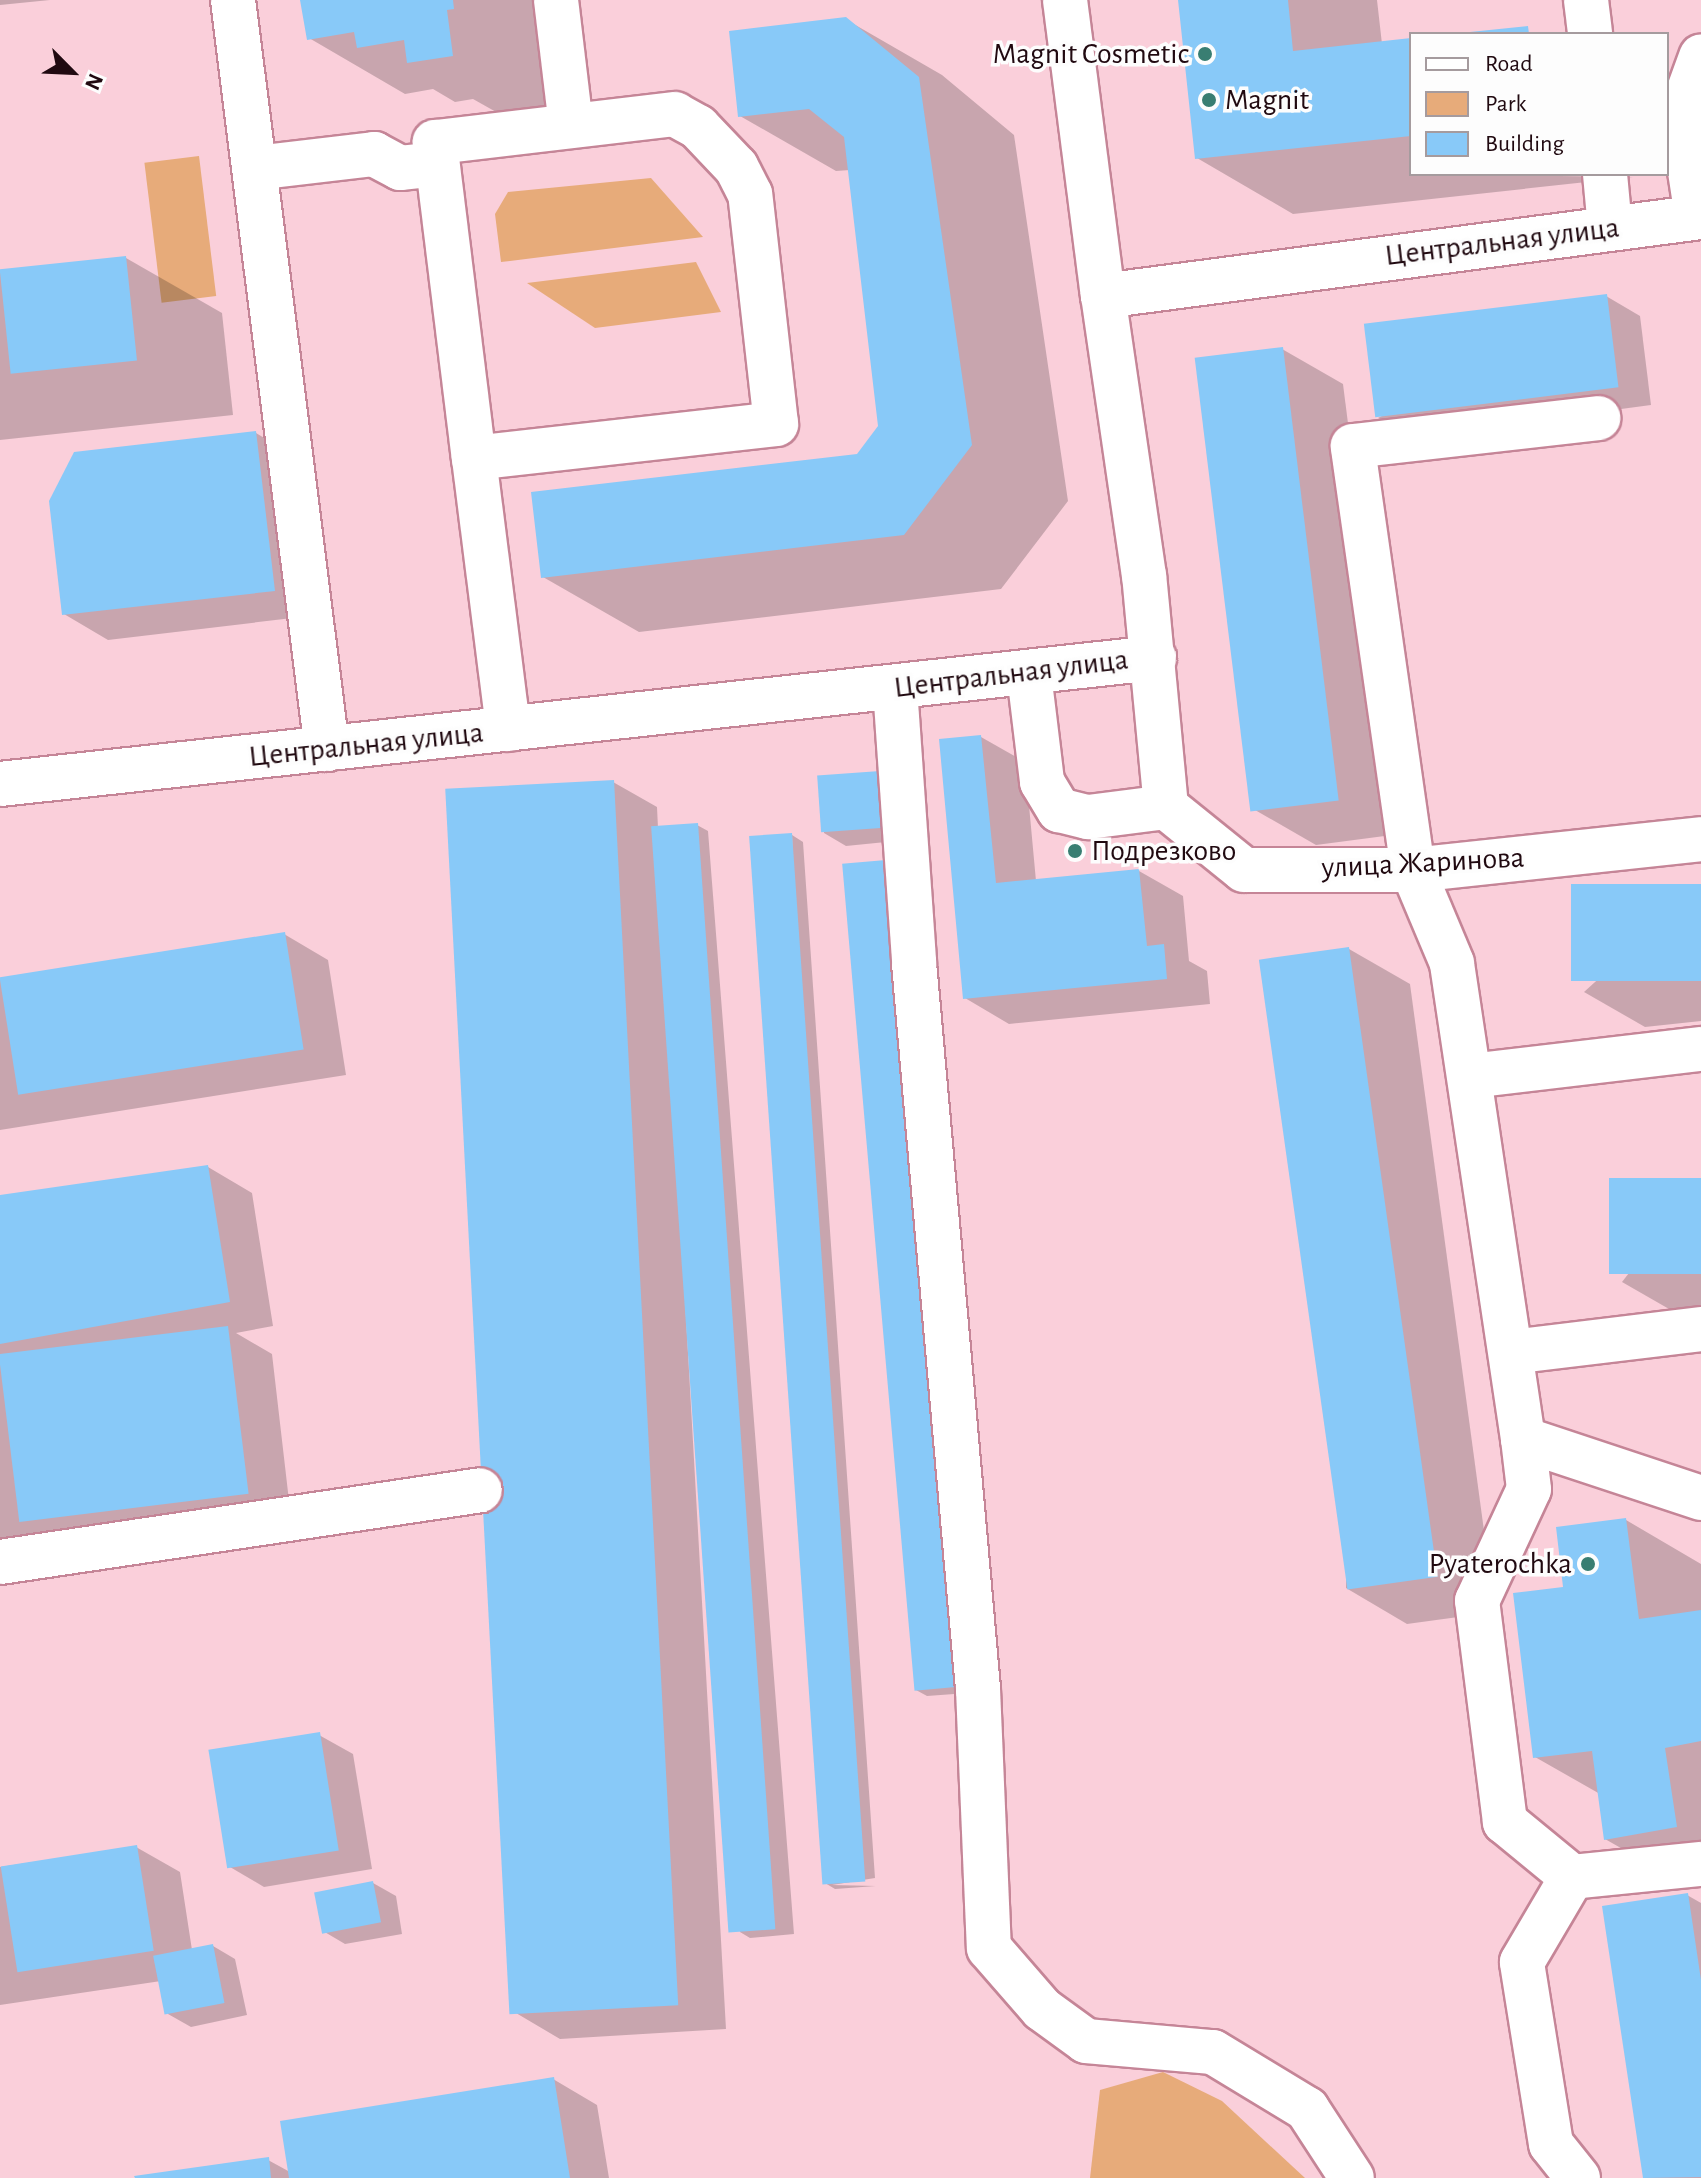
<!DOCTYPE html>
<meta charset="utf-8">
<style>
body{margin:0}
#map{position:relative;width:1701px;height:2178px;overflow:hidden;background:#facfda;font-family:"Alegreya Sans",sans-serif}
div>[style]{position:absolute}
.green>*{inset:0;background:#e7ab7a;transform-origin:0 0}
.shadow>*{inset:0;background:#0003}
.building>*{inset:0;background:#88c9f8;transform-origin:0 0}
.roads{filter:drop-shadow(2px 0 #c58597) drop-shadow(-2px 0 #c58597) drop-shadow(0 2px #c58597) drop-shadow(0 -2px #c58597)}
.minor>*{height:44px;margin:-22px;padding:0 22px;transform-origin:22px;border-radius:22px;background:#fff}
.dots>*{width:22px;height:22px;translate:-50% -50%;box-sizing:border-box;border:4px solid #fdfdfd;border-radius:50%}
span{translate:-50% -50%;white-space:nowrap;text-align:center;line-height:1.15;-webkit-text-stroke:7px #fdfdfd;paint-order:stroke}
.poi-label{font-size:30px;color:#200910}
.right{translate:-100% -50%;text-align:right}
.left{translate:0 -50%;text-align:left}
.street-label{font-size:30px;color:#200910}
.legend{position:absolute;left:1409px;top:32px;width:260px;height:144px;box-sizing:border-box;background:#fdfdfd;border:2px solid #a59b9e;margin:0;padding:10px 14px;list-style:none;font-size:24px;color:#200910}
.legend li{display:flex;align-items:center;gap:16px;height:40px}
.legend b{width:40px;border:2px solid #a59b9e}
.north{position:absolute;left:32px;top:32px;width:80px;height:80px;-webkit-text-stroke:6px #fdfdfd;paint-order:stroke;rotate:114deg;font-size:22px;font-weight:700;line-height:32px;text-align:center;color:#200910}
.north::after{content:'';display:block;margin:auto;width:28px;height:36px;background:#200910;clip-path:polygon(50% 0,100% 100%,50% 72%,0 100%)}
</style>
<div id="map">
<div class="green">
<div style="left:199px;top:156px;width:141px;height:55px;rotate:83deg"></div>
<div style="clip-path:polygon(651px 178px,703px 237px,501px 262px,495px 214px,508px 192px)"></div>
<div style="clip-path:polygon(696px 262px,721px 312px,595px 328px,527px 283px)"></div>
<div style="clip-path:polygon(1163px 2072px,1222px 2101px,1305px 2178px,1090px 2178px,1100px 2090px)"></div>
</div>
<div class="shadow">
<div style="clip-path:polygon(0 0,50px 0,0 5px)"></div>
<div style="clip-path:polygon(306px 0,540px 0,549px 111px,505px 117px,473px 99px,455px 102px,433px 89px,405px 94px,309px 38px)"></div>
<div style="clip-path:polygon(1180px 0,1377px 0,1382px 44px,1411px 40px,1411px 174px,1633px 177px,1293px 214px,1197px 158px)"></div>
<div style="clip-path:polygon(845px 19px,942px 75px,1014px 135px,1068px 501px,1001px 589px,639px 632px,543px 577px,858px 456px,880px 426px,850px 170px,836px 171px,740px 116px)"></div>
<div style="clip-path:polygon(126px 258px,222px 313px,233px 415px,0 440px,0 272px)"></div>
<div style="clip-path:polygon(1606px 296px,1640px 316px,1651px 405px,1412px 437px,1378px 418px)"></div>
<div style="clip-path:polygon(1282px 349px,1343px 384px,1400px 834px,1316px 845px,1255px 810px)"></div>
<div style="clip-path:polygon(256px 433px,299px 459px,318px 615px,108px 640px,64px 614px)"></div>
<div style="clip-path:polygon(981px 737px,1025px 762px,1036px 881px,1139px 871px,1183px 896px,1189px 961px,1207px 971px,1210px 1004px,1009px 1024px,965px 998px)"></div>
<div style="clip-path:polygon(819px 778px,906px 840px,846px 846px,824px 833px)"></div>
<div style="clip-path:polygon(613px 782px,657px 807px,658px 828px,697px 825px,708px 831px,794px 1934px,750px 1938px,740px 1932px,682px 1246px,726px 2029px,560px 2039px,516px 2013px)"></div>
<div style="clip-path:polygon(792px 835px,803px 842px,875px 1878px,832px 1885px,876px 1886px,835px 1889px,825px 1883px)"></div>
<div style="clip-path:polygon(897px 868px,968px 1693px,927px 1696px,916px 1690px)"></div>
<div style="clip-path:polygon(1701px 886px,1701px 1021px,1645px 1027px,1584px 992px)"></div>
<div style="clip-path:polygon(284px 934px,328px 960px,346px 1075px,0 1130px,0 980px)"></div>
<div style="clip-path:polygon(1349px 949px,1410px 984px,1495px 1612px,1407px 1624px,1346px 1588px)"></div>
<div style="clip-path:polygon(208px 1167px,252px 1193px,273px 1326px,236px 1333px,272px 1354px,291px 1518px,0 1560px,0 1197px)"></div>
<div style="clip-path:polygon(1701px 1180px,1701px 1315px,1683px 1317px,1622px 1282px)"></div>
<div style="clip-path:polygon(1626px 1520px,1701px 1564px,1701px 1881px,1684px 1884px,1605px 1839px,1600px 1794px,1535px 1757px,1565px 1588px)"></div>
<div style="clip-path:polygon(319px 1735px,353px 1754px,372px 1869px,264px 1887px,230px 1867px)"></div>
<div style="clip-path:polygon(136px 1847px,180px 1872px,192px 1950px,213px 1946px,235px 1959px,247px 2015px,191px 2027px,168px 2014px,161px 1981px,0 2005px,0 1867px)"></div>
<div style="clip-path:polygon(373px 1883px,396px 1896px,402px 1934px,345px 1944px,323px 1931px)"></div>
<div style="clip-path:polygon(1687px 1895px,1701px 1903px,1701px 2178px,1645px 2178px,1604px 1908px)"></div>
<div style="clip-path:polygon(553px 2079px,597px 2105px,609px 2178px,136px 2178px,268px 2160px,290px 2172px)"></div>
</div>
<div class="building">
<div style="clip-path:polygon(300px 0,453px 0,454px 9px,447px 10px,453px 56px,407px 63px,404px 40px,357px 48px,354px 32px,307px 40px)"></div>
<div style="clip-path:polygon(1178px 0,1288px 0,1293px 51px,1411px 38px,1411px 136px,1195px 159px)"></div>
<div style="clip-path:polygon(846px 17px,919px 77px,972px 445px,904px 535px,541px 578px,531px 492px,857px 454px,878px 426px,844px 137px,809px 109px,738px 117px,729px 31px)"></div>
<div style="clip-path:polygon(1528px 26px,1529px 34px,1470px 34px,1470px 32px)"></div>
<div style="left:126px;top:256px;width:105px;height:127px;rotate:84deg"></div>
<div style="left:1607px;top:294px;width:94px;height:245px;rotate:83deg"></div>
<div style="left:1283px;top:347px;width:457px;height:89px;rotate:83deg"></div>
<div style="clip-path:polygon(256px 431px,275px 591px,62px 615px,49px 501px,74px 452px)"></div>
<div style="clip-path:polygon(981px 735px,996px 883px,1139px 869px,1147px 946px,1164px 944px,1167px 979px,963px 999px,939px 739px)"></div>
<div style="left:880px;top:771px;width:57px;height:63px;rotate:86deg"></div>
<div style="left:614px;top:780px;width:1227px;height:169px;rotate:87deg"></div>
<div style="left:698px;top:823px;width:1109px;height:47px;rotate:86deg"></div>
<div style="left:792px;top:833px;width:1051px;height:43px;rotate:86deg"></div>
<div style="left:886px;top:860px;width:830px;height:44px;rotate:85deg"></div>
<div style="left:1701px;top:884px;width:97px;height:130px;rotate:90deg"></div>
<div style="left:285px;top:932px;width:119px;height:289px;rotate:81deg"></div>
<div style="left:1349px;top:947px;width:636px;height:91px;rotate:82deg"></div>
<div style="clip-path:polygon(208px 1165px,230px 1302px,0 1344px,0 1195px)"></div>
<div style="left:1701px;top:1178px;width:96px;height:92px;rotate:90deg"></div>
<div style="left:228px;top:1326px;width:169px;height:231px;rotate:83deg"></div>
<div style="clip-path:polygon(1626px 1518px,1639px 1619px,1701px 1610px,1701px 1741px,1665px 1748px,1677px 1827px,1604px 1840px,1592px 1751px,1533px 1758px,1513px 1593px,1563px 1587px,1556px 1527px)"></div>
<div style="left:320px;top:1732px;width:120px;height:113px;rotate:81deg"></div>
<div style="left:137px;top:1845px;width:107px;height:138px;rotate:81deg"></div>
<div style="left:373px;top:1881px;width:42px;height:60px;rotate:79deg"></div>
<div style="clip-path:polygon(1688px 1893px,1701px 1980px,1701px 2177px,1643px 2178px,1602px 1906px)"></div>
<div style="left:213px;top:1944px;width:60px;height:61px;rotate:79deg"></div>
<div style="clip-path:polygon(554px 2077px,570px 2178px,289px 2178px,280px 2121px)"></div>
<div style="clip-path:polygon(269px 2157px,271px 2178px,135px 2178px,134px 2176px)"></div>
</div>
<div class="roads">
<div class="minor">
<div style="left:233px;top:0;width:755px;rotate:82.85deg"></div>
<div style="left:556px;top:0;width:126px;rotate:83.2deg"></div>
<div style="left:1065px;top:0;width:298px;rotate:82.7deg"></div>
<div style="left:1586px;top:0;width:34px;rotate:83deg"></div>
<div style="left:255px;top:168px;width:120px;rotate:-6.7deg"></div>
<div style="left:374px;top:154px;width:30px;rotate:28deg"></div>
<div style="left:400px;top:168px;width:37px;rotate:-6deg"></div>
<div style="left:1605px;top:174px;width:54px;rotate:84.7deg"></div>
<div style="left:1697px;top:217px;width:106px;rotate:-98.7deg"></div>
<div style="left:1681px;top:112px;width:59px;rotate:-70deg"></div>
<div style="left:474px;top:458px;width:304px;rotate:-6.4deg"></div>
<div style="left:776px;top:424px;width:231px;rotate:-96.4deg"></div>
<div style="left:750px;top:194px;width:30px;rotate:-117deg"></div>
<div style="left:736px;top:167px;width:55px;rotate:-133.5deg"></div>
<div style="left:698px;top:127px;width:26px;rotate:-151deg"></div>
<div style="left:675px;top:114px;width:242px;rotate:173.3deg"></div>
<div style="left:435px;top:142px;width:318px;rotate:83deg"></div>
<div style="left:474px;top:458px;width:273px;rotate:82.8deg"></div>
<div style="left:1029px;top:674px;width:109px;rotate:83.1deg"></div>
<div style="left:1042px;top:782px;width:33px;rotate:59deg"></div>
<div style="left:1059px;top:810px;width:30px;rotate:14deg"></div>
<div style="left:1088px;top:817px;width:79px;rotate:-7.3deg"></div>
<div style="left:895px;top:688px;width:276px;rotate:86deg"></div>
<div style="left:914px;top:963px;width:729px;rotate:84.96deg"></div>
<div style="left:978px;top:1689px;width:259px;rotate:87.6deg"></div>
<div style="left:989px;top:1948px;width:81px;rotate:49deg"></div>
<div style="left:1042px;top:2009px;width:54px;rotate:36deg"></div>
<div style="left:1086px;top:2041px;width:127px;rotate:5deg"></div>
<div style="left:1213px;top:2052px;width:110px;rotate:31.2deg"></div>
<div style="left:1307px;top:2109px;width:82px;rotate:56.9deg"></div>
<div style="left:0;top:784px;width:1161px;rotate:-6.23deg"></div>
<div style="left:1166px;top:807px;width:232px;rotate:-95.4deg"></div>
<div style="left:1144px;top:576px;width:283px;rotate:-98.3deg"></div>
<div style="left:1103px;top:296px;width:603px;rotate:-7.53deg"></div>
<div style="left:1166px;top:807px;width:100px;rotate:38.9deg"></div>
<div style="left:1244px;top:870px;width:169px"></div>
<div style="left:1413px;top:870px;width:290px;rotate:-6.1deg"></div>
<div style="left:1470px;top:1076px;width:233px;rotate:-6.7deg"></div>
<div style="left:1511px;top:1352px;width:191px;rotate:-6.9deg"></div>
<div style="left:1523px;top:1439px;width:188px;rotate:18.3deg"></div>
<div style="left:0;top:1562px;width:485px;rotate:-8.5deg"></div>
<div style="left:1572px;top:1877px;width:130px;rotate:-5.8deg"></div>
<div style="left:1578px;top:2178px;width:43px;rotate:-128.5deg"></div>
<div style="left:1551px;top:2144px;width:184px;rotate:-99.1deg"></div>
<div style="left:1522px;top:1962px;width:99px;rotate:-59.5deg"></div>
<div style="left:1572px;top:1877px;width:87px;rotate:-140.6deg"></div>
<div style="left:1505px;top:1822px;width:223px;rotate:-97.2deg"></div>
<div style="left:1477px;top:1601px;width:123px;rotate:-65.1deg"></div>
<div style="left:1529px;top:1489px;width:50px;rotate:-96.8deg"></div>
<div style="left:1523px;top:1439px;width:481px;rotate:-98.5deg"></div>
<div style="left:1452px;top:963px;width:101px;rotate:-112.8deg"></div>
<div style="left:1413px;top:870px;width:428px;rotate:-98.1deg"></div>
<div style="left:1353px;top:446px;width:247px;rotate:-6.5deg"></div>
</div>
</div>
<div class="dots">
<div style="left:1205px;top:54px;background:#397e72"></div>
<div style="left:1209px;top:100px;background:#397e72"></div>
<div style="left:1075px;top:851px;background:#397e72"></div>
<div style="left:1588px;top:1564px;background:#397e72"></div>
</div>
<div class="poi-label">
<span class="right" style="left:1189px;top:54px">Magnit Cosmetic</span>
<span class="left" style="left:1225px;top:100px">Magnit</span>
<span class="left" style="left:1091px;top:851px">Подрезково</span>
<span class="right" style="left:1572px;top:1564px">Pyaterochka</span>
</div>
<div class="street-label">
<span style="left:1502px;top:242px;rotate:-7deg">Центральная улица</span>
<span style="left:1011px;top:674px;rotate:-7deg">Центральная улица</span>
<span style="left:366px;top:745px;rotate:-6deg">Центральная улица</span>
<span style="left:1423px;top:863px;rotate:-3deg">улица Жаринова</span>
</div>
<ul class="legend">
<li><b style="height:10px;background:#fff"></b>Road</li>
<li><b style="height:22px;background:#e7ab7a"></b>Park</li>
<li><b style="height:22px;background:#88c9f8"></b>Building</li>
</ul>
<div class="north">N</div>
</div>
